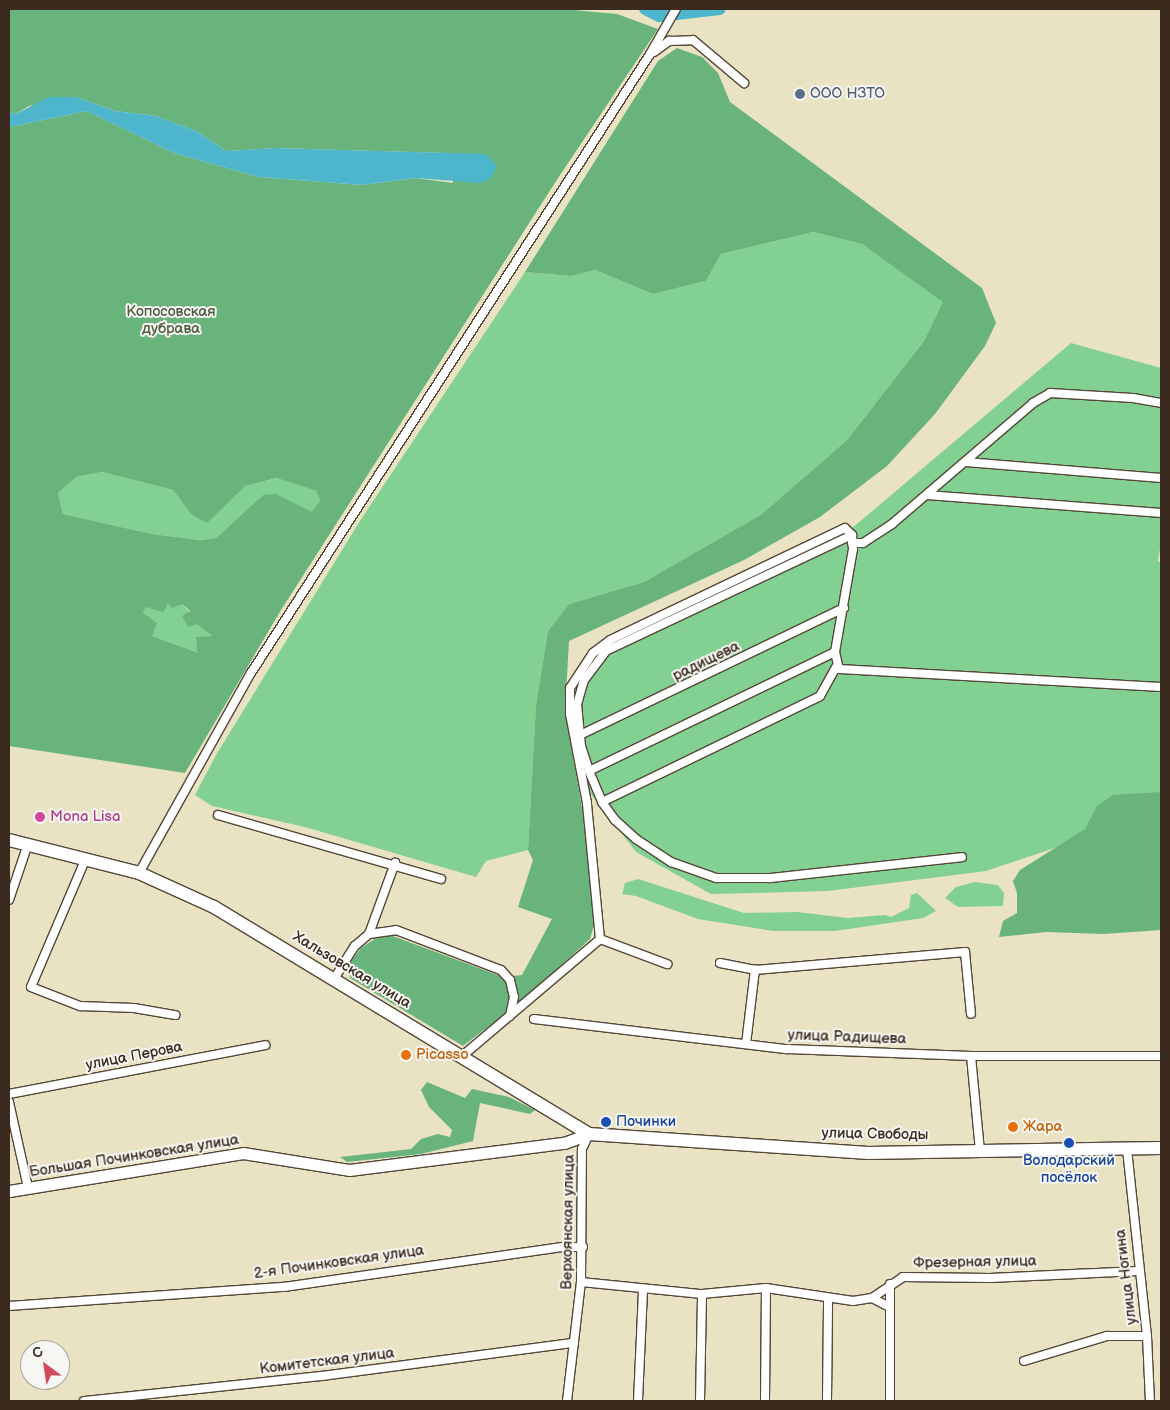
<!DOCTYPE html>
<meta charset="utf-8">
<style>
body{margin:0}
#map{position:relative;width:1170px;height:1410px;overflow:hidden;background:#eae3c3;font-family:"Balsamiq Sans",sans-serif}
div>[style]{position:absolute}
.green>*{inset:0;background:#82d192}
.forest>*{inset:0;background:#69b37c}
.water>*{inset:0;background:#4eb6cc}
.river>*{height:12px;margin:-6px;padding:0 6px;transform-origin:6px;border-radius:6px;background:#4eb6cc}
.roads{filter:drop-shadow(1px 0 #554637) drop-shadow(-1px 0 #554637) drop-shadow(0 1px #554637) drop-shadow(0 -1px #554637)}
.street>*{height:8px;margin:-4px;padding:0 4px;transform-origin:4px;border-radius:4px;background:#fff}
.secondary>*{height:11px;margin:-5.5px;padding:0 5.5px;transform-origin:5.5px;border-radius:5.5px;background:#fff}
.primary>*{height:12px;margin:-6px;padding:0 6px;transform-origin:6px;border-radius:6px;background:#fff}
.dots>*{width:14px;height:14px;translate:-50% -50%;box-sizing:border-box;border:2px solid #f6f6f2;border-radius:50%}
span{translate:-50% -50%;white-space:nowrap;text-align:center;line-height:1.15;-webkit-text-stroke:4px #f6f6f2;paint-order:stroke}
.service-label{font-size:15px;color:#4e5e75}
.left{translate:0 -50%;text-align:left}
.park-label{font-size:15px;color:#505c41}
.street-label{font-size:15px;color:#3b2a1e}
.hotel-label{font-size:15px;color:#b23c85}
.food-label{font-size:15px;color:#c56008}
.transit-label{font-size:15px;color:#164399}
.frame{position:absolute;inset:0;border:10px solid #3b2a1e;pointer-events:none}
.north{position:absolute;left:20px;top:1340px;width:50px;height:50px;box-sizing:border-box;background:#f6f6f2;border:1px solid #aba49d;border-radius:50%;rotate:329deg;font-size:14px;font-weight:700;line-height:20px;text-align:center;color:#3b2a1e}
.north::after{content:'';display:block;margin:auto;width:18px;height:22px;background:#d1495b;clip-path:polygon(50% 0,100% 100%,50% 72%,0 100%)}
</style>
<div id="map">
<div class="green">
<div style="clip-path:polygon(813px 232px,862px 244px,944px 301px,924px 341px,847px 440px,762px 514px,644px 582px,569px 604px,548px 631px,536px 705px,528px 850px,486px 861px,476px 877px,305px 827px,212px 806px,195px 795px,216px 755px,358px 524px,525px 272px,570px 276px,595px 270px,653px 294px,706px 281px,721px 254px)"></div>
<div style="clip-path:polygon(1071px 343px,1161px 368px,1161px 543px,1158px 561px,1161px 563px,1161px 802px,1081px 839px,986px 871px,828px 891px,711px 894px,636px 852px,591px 794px,575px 741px,573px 710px,580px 679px,600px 651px,851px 529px)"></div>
<div style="clip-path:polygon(102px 472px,173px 490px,191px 514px,226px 502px,245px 486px,278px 478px,316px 491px,320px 501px,312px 513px,263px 495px,216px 538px,200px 540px,152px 534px,63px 514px,58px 493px,76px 477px)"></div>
<div style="clip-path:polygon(182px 604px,212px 637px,196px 637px,198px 652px,152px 636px,143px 613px,146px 607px)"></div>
<div style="clip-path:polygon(638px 879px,744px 913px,797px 912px,848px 918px,885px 915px,891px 917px,909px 908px,911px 895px,917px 893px,936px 911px,923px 918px,835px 931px,773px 931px,698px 919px,636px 896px,622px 894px,625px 883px)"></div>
<div style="clip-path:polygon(975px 882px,998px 885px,1004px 893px,1003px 906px,958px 907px,945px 898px,956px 887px)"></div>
</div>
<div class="forest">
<div style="clip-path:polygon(evenodd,9px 9px,563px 9px,617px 14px,658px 29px,558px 178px,281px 610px,185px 773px,9px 746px,9px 127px,87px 111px,174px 153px,259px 177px,362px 185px,416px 178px,453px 183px,447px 153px,275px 148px,226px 151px,196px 131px,156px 116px,115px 111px,76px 97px,29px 106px,16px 114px,9px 112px,9px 9px,102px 472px,173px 490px,191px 514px,207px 523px,245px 486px,277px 478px,316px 491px,320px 501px,312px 512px,276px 494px,263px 495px,216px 538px,200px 540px,152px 534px,63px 514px,58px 493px,76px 477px,102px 472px,9px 9px,168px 604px,172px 608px,182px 604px,190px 611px,182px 616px,188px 627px,197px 624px,212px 636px,196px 637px,197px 652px,152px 636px,157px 623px,143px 613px,146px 607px,163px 612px,168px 604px)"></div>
<div style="clip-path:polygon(677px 48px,702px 57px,718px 73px,730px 102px,982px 288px,996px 323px,985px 346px,935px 414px,887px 466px,820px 517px,744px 560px,569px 641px,565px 711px,584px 819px,594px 925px,590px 939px,523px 1000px,463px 1046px,350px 978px,348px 965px,361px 948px,376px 938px,390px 935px,503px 977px,522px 975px,552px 919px,518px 907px,533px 860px,528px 850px,536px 705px,548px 631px,569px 604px,644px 582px,762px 514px,847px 440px,924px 341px,943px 302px,862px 244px,813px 232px,721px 254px,706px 281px,653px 294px,595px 270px,571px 276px,525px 272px,658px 61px)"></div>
<div style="clip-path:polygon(1161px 792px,1161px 930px,1104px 934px,1046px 932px,999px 937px,1003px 921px,1017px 913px,1017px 893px,1013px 881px,1020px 870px,1085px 829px,1097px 806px,1113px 795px)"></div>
<div style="clip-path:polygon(427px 1082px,465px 1098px,472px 1089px,509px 1097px,535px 1110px,530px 1114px,480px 1103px,473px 1141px,421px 1154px,347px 1162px,340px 1157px,411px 1149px,421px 1139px,438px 1134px,450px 1137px,452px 1130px,429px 1107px,421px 1090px)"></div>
</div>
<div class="water">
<div style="clip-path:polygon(49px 97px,76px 97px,115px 111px,156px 116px,196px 131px,226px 151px,275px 148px,486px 154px,497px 166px,491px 178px,480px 183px,416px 178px,362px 185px,259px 177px,174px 153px,87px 111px,9px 127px,9px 112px,16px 114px)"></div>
</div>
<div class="river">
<div style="left:645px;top:9px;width:16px;rotate:27deg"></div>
<div style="left:659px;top:16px;width:61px;rotate:-6.5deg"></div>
</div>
<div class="roads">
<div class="street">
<div style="left:654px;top:52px;width:19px;rotate:-36deg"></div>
<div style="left:669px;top:41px;width:24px;rotate:-2deg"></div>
<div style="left:693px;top:40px;width:67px;rotate:40.1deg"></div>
<div style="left:966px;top:462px;width:196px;rotate:4.7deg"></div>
<div style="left:927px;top:495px;width:235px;rotate:4.4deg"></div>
<div style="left:852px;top:535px;width:272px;rotate:154.8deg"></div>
<div style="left:606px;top:651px;width:36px;rotate:127deg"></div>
<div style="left:584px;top:680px;width:25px;rotate:106deg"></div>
<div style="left:577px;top:704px;width:42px;rotate:84.6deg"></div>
<div style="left:581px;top:746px;width:26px;rotate:72deg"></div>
<div style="left:589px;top:771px;width:34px;rotate:67deg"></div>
<div style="left:602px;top:802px;width:22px;rotate:54deg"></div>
<div style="left:615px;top:820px;width:28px;rotate:42deg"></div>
<div style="left:636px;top:839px;width:42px;rotate:33.3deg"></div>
<div style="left:671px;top:862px;width:48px;rotate:19.6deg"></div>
<div style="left:716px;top:878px;width:54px"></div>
<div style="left:770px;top:878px;width:193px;rotate:-6.2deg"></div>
<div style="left:852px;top:543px;width:11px"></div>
<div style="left:863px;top:543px;width:35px;rotate:-33deg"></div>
<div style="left:892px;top:524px;width:186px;rotate:-40.6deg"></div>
<div style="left:1033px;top:403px;width:20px;rotate:-30deg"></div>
<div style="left:1050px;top:393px;width:83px;rotate:3.4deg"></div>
<div style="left:1133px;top:398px;width:28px;rotate:10deg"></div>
<div style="left:580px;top:735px;width:293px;rotate:-25.7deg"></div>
<div style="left:589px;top:771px;width:273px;rotate:-25.8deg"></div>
<div style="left:602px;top:802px;width:242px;rotate:-25.9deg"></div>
<div style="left:820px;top:696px;width:33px;rotate:-61deg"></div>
<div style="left:218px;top:815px;width:232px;rotate:16deg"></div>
<div style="left:86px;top:858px;width:140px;rotate:113.1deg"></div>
<div style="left:31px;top:987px;width:53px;rotate:21.2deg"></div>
<div style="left:80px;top:1006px;width:54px;rotate:2.1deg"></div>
<div style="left:134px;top:1008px;width:42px;rotate:9.7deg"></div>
<div style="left:139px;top:873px;width:229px;rotate:-60.8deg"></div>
<div style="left:251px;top:673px;width:736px;rotate:-57.19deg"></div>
<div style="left:650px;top:54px;width:52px;rotate:-60deg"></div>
<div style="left:9px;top:900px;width:59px;rotate:-71.3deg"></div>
<div style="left:369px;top:934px;width:27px;rotate:-8deg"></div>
<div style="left:396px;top:930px;width:112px;rotate:20.9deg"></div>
<div style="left:501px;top:970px;width:13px;rotate:48deg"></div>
<div style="left:510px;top:980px;width:17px;rotate:77deg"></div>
<div style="left:514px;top:997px;width:19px;rotate:102deg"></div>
<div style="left:600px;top:939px;width:72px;rotate:20.5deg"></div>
<div style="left:720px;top:963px;width:36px;rotate:11deg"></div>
<div style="left:755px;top:970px;width:211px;rotate:-4.9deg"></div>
<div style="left:965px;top:952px;width:62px;rotate:84.5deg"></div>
<div style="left:334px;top:979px;width:39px;rotate:-58deg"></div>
<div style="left:355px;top:946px;width:18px;rotate:-41deg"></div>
<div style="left:369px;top:934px;width:76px;rotate:-69.9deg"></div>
<div style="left:534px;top:1019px;width:255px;rotate:6.8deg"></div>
<div style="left:787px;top:1049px;width:184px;rotate:2.2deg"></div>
<div style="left:971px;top:1056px;width:190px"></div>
<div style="left:746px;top:1044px;width:75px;rotate:-83.1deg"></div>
<div style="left:971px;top:1056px;width:95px;rotate:84.6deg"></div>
<div style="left:461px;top:1057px;width:182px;rotate:-40.3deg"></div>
<div style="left:600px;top:939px;width:137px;rotate:-95.5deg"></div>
<div style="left:587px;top:803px;width:91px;rotate:-100.8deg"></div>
<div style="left:570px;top:714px;width:26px;rotate:-90deg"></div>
<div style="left:570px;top:688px;width:42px;rotate:-56.7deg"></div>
<div style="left:593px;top:653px;width:21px;rotate:-37deg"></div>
<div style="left:610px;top:640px;width:260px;rotate:-25.5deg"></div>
<div style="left:845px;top:528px;width:10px;rotate:45deg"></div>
<div style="left:852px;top:535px;width:14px;rotate:86deg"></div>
<div style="left:853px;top:549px;width:105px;rotate:99.9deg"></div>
<div style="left:835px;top:652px;width:17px;rotate:77deg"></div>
<div style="left:839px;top:669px;width:323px;rotate:3.2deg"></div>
<div style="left:9px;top:1094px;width:261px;rotate:-10.8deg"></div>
<div style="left:9px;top:1102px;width:88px;rotate:77.5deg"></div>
<div style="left:1127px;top:1149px;width:188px;rotate:83.9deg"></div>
<div style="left:1147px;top:1336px;width:65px;rotate:87.4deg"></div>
<div style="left:581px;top:1282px;width:122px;rotate:5.7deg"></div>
<div style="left:702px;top:1294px;width:64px;rotate:-5.4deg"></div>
<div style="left:766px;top:1288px;width:88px;rotate:8.5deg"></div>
<div style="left:853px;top:1301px;width:19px;rotate:-9deg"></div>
<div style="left:872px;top:1298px;width:37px;rotate:-34deg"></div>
<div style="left:903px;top:1277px;width:87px;rotate:0.7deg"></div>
<div style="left:990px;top:1278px;width:148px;rotate:-2.7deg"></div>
<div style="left:872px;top:1298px;width:20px;rotate:27deg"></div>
<div style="left:9px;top:1306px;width:276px;rotate:-4deg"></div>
<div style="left:284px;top:1287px;width:281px;rotate:-8.2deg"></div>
<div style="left:562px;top:1247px;width:21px"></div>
<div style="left:1024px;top:1361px;width:87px;rotate:-16.8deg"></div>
<div style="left:1107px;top:1336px;width:40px"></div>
<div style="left:84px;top:1401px;width:239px;rotate:-6deg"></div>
<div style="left:322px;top:1376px;width:254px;rotate:-7.5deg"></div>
<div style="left:567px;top:1401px;width:120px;rotate:-83.3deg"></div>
<div style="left:581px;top:1282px;width:133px;rotate:-89.6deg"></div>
<div style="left:582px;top:1149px;width:17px;rotate:-65deg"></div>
<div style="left:638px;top:1401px;width:112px;rotate:-87.4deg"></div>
<div style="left:700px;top:1401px;width:107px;rotate:-88.9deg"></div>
<div style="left:765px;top:1401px;width:113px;rotate:-89.5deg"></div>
<div style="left:827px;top:1401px;width:102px;rotate:-89.4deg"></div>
<div style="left:890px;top:1401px;width:117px;rotate:-90deg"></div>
</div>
<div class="secondary">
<div style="left:9px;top:1191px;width:237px;rotate:-9.2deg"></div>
<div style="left:243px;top:1153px;width:107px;rotate:9.1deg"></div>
<div style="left:349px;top:1170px;width:217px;rotate:-7.2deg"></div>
<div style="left:564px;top:1143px;width:27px;rotate:-20deg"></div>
</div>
<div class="primary">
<div style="left:9px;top:840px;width:134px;rotate:14.2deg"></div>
<div style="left:139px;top:873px;width:82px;rotate:24.4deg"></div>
<div style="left:214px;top:907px;width:438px;rotate:31.2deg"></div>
<div style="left:589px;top:1134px;width:280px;rotate:3.9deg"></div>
<div style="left:868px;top:1153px;width:293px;rotate:-1deg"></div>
</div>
</div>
<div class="dots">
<div style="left:800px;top:94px;background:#5c6f8a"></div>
<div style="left:40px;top:817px;background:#d1479c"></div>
<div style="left:406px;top:1055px;background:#e8710a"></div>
<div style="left:606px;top:1122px;background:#1a4fb4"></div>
<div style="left:1013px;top:1127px;background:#e8710a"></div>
<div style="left:1069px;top:1143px;background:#1a4fb4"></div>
</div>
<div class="service-label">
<span class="left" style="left:810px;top:94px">ООО НЗТО</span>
</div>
<div class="park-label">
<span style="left:171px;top:320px">Копосовская<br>дубрава</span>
</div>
<div class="street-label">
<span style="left:706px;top:661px;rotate:-26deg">радищева</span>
<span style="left:352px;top:970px;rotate:31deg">Хальзовская улица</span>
<span style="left:847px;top:1037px;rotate:2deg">улица Радищева</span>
<span style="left:134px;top:1056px;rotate:-11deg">улица Перова</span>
<span style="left:875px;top:1134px;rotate:1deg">улица Свободы</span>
<span style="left:134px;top:1156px;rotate:-9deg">Большая Починковская улица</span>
<span style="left:568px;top:1222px;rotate:-89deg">Верхоянская улица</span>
<span style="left:339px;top:1262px;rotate:-8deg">2-я Починковская улица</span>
<span style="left:975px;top:1262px;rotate:-1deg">Фрезерная улица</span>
<span style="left:1126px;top:1277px;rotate:-97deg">улица Ногина</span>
<span style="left:327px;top:1361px;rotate:-7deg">Комитетская улица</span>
</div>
<div class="hotel-label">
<span class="left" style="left:50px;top:817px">Mona Lisa</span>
</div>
<div class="food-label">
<span class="left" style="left:416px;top:1055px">Picasso</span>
<span class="left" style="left:1023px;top:1127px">Жара</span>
</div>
<div class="transit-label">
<span class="left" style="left:616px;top:1122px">Починки</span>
<span style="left:1069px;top:1169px">Володарский<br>посёлок</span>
</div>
<div class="frame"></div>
<div class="north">С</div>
</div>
